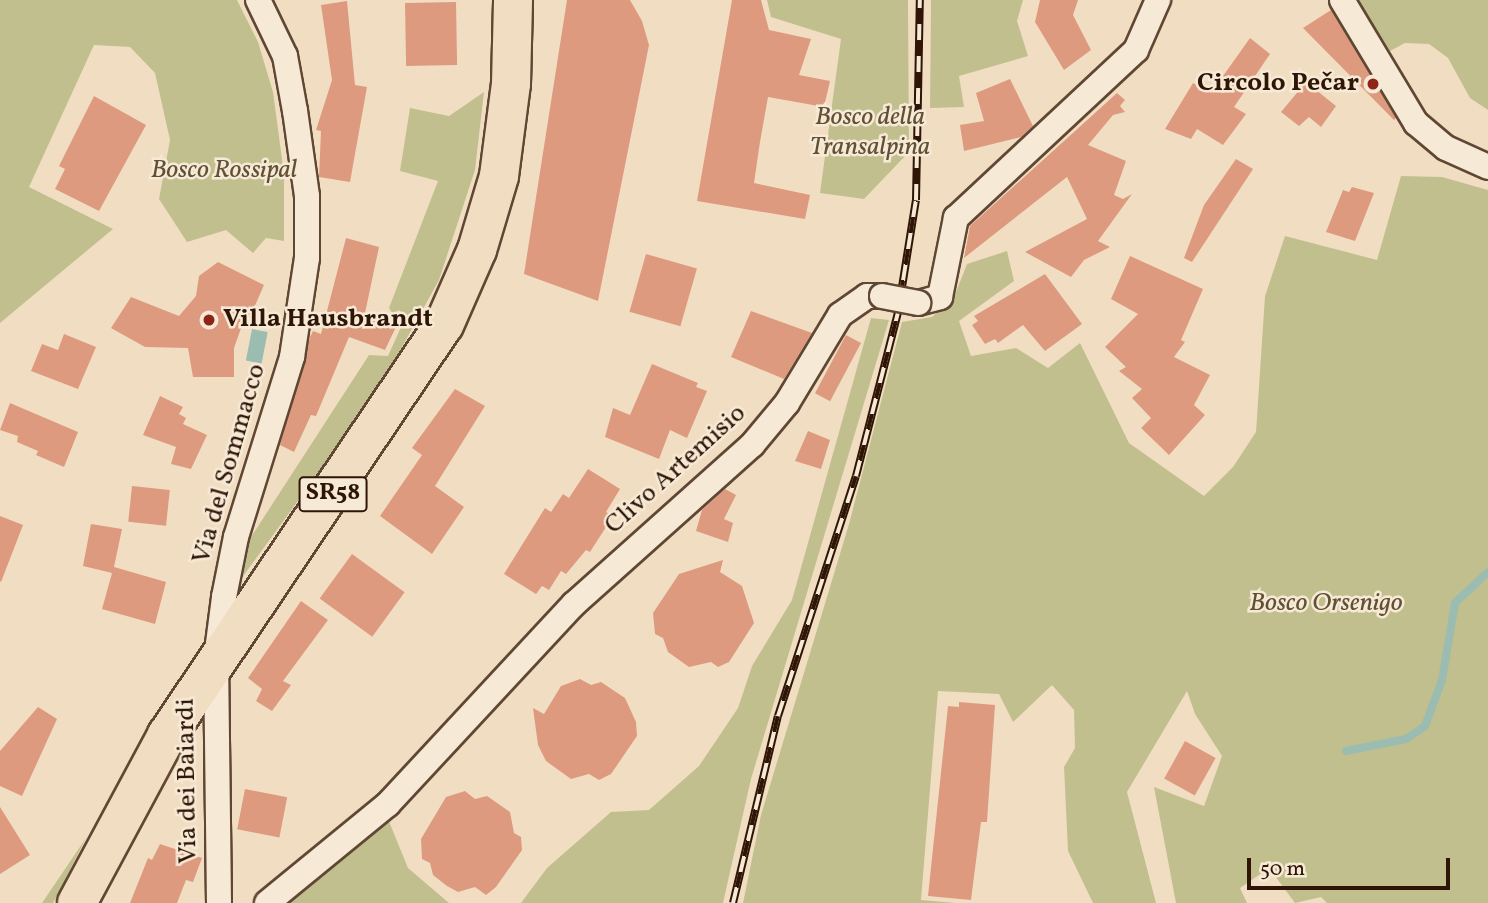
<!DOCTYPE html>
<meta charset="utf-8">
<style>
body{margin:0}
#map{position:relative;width:1488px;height:903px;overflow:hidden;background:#f1dec2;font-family:Vollkorn,serif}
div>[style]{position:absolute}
.green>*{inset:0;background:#c2bf8e}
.water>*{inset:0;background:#9bbcb1;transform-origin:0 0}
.stream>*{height:8px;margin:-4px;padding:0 4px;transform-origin:4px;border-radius:4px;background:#9bbcb1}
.building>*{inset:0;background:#de9a7f;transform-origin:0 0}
.roads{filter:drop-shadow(2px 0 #604734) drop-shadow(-2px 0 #604734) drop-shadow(0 2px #604734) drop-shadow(0 -2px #604734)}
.street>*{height:24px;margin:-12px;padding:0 12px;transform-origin:12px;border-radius:12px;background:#f6ead7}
.primary>*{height:38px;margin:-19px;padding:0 19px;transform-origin:19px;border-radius:19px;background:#f1dec2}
.rail>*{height:8px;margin-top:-4px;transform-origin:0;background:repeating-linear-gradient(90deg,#f6ead7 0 16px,#2f1505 0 32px);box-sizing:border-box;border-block:2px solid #2f1505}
.bridges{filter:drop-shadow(2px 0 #604734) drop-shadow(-2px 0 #604734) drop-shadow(0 2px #604734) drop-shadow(0 -2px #604734)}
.street-bridge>*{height:24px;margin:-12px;padding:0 12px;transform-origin:12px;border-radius:12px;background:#f6ead7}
.dots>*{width:19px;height:19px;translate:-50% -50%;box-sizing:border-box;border:4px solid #f6ead7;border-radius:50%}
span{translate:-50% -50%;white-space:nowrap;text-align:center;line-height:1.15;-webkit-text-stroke:5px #f6ead7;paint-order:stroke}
.shield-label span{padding:2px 5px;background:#f6ead7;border:2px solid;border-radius:5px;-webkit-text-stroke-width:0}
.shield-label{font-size:24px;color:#2f1505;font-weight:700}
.poi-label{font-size:26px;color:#2f1505;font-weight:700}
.right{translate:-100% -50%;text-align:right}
.left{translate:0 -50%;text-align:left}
.park-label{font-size:26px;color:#625035;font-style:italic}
.street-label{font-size:26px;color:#2f1505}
.scale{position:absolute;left:1247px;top:858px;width:203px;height:32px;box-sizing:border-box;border:4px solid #2f1505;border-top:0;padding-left:9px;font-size:21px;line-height:24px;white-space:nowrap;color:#2f1505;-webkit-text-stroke:5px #f6ead7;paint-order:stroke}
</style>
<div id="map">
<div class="green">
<div style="clip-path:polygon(0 0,237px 0,258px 42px,273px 92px,284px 174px,284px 241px,266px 238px,253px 253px,226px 230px,187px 242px,159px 199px,170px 140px,155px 73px,130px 47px,94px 45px,29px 187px,113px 229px,0 323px)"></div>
<div style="clip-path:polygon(767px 0,908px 0,909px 152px,864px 199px,820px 193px,841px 39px,771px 17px)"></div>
<div style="clip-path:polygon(931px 0,1023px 0,1017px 21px,1028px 56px,959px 76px,964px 107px,930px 108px)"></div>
<div style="clip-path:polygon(1358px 0,1488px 0,1488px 110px,1470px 98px,1448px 58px,1429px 44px,1405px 43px,1390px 51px)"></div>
<div style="clip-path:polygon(484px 92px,475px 170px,439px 280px,376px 394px,233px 590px,240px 554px,369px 355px,388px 356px,401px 327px,389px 308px,438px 181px,400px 171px,410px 108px,449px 116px)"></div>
<div style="clip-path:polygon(1401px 176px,1442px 177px,1488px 190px,1488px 903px,1327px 903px,1321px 897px,1295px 903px,1269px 868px,1240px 888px,1247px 903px,1176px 903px,1154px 787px,1204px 806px,1222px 756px,1195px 714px,1187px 691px,1127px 792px,1156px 903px,1093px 903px,1068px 851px,1064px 767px,1075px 748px,1074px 710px,1052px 685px,1013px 722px,999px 694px,938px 691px,921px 900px,956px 903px,743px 903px,761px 815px,849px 524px,902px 322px,932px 317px,954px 297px,967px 264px,1007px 251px,1014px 281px,959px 321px,971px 356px,1016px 348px,1048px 368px,1080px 343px,1129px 443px,1204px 496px,1233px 467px,1256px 432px,1265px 296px,1285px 236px,1377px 260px)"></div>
<div style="clip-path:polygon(871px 318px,889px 320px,751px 779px,723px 903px,521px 903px,547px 868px,611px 812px,649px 810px,699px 766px,738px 708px,752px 666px,792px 600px)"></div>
<div style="clip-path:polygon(388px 819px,408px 868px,449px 903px,279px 903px)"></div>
<div style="clip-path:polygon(86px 838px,53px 903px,42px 903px)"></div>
</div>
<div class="water">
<div style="left:252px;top:329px;width:16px;height:32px;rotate:11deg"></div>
</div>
<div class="stream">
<div style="left:1346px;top:751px;width:61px;rotate:-11.3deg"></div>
<div style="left:1406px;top:739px;width:23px;rotate:-34deg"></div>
<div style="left:1425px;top:726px;width:49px;rotate:-69.7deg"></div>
<div style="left:1442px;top:680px;width:78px;rotate:-80.4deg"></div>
<div style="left:1455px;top:603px;width:45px;rotate:-43.2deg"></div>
</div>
<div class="building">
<div style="clip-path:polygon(567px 0,630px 0,642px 21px,649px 45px,598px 301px,524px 274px)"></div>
<div style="clip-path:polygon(732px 0,761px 0,769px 30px,811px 39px,799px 75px,830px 81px,824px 107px,768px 97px,760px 142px,754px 183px,810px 195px,805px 219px,697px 201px)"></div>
<div style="clip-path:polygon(1040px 0,1078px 0,1073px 15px,1091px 50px,1064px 70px,1035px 22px)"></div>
<div style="clip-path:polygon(347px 1px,355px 85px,367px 87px,350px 182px,319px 177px,321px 131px,316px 130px,332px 80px,321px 5px)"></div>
<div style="left:456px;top:2px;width:63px;height:51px;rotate:89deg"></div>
<div style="clip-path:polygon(1331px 10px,1396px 118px,1394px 120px,1303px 28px)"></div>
<div style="clip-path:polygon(1250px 38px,1270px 54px,1234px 107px,1246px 114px,1223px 145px,1197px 129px,1191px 139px,1165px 129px,1193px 83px,1211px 93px)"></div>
<div style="clip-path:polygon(1010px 79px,1033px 126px,1021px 137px,964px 151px,960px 125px,984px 121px,976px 93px)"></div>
<div style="clip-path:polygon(1306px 82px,1336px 106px,1321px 127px,1309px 117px,1299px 126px,1281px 112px)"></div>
<div style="clip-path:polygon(1117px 93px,1125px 100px,1120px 106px,1125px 112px,1113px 115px,1088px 145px,1126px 161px,1114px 195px,1123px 199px,1132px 194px,1098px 241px,1110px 247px,1084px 260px,1071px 277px,1025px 252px,1087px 219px,1067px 177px,964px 258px,970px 226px)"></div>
<div style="clip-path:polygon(94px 96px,146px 125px,99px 211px,55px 189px,65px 169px,59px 166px)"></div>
<div style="clip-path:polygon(1236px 159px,1253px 169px,1192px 262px,1184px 258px,1204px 205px)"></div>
<div style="clip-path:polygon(1352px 187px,1374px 193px,1355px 241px,1326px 232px,1343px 190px,1349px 192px)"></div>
<div style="clip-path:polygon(346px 238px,379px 247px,365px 313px,396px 327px,385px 350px,349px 337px,316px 416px,311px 415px,294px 452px,280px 445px,310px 337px,313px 331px,321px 334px)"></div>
<div style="left:646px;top:254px;width:53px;height:60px;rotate:16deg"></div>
<div style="clip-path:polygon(1130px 256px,1203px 289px,1181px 340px,1185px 342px,1174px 357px,1210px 375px,1194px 405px,1205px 415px,1169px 455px,1141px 428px,1151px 418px,1132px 398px,1142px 389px,1119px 371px,1126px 367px,1105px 347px,1138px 314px,1111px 299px)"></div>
<div style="clip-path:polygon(218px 262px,264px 285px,250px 317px,245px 317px,234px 348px,234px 377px,193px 377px,188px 348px,145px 347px,111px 328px,131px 297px,179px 316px,196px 296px,199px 276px)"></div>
<div style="clip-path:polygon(1045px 274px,1082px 324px,1045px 351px,1023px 325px,998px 343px,995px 339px,985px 344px,972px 325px,978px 321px,974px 316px)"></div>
<div style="clip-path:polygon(751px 311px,812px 333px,784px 379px,731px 357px)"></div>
<div style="clip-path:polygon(64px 334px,96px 347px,78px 389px,31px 371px,42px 344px,58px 350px)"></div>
<div style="left:846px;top:335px;width:17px;height:66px;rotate:28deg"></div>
<div style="clip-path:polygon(652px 364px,698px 383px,696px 387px,707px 391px,687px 438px,670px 430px,659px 459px,605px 437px,613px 408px,630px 415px)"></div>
<div style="clip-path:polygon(455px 389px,485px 406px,435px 486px,464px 507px,432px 554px,380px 516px,422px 455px,412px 448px)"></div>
<div style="clip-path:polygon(160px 396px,183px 407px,179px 414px,186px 418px,183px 424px,207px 435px,191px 469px,171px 464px,176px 447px,143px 435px)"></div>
<div style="clip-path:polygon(10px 403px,78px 432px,64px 467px,36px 455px,38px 451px,17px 442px,18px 436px,0 430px)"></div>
<div style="clip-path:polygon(808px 431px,830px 440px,821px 469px,795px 461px)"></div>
<div style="clip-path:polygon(588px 469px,620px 489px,606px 512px,613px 516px,590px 552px,586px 550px,566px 574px,561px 571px,549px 590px,542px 586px,536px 594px,504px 574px,545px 508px,551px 512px,563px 494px,569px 498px)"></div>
<div style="left:132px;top:486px;width:38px;height:36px;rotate:6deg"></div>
<div style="clip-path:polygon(725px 489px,736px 495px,724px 519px,733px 523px,728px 542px,696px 531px,702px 510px)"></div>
<div style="clip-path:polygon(0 516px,23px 525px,1px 582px,0 581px)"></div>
<div style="clip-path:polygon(91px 524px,122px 529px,114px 567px,166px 582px,155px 624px,102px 609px,112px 573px,83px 566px)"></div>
<div style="left:352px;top:554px;width:65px;height:55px;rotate:36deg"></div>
<div style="clip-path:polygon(723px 560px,720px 572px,742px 586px,754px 623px,729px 662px,718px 667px,711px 662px,689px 667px,668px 652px,663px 638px,655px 634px,653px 613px,679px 574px)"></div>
<div style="clip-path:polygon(301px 601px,328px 620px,283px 681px,291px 685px,272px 711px,256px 701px,262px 689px,248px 678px)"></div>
<div style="clip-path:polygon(580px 679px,591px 685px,601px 682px,625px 698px,636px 722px,637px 736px,611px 774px,599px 780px,589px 774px,571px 779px,546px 761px,538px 745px,533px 708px,544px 714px,561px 686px)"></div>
<div style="clip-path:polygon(959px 702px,995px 705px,987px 822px,981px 822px,971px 900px,928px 896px,948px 706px,959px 707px)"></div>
<div style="clip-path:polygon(38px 707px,57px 719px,22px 796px,0 786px,0 751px)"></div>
<div style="left:1185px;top:741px;width:35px;height:43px;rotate:29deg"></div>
<div style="left:245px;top:789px;width:43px;height:41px;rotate:11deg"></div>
<div style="clip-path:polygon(465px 791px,475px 799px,487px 796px,510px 812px,514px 833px,521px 837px,522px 850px,496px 887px,486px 895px,475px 887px,458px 892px,447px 886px,433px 875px,430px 863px,422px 859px,421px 839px,446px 797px)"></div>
<div style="clip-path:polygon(0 807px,30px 855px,0 874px)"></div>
<div style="clip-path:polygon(160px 844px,202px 858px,193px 882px,186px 880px,177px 903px,130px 903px,148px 858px,152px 860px)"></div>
</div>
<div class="roads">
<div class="street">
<div style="left:1342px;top:0;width:144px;rotate:59deg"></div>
<div style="left:1416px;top:123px;width:39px;rotate:40deg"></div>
<div style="left:1446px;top:148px;width:46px;rotate:24.3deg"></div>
<div style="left:918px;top:303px;width:23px;rotate:-15deg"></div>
<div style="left:940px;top:297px;width:81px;rotate:-78.6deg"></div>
<div style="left:956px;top:218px;width:246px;rotate:-43deg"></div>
<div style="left:1136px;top:50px;width:55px;rotate:-66.3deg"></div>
<div style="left:219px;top:903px;width:244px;rotate:-90.7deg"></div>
<div style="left:216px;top:659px;width:63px;rotate:-82.6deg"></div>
<div style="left:224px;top:597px;width:61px;rotate:-78.7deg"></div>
<div style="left:236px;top:537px;width:189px;rotate:-72.7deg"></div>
<div style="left:292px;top:357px;width:100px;rotate:-81.4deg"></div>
<div style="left:307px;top:258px;width:62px;rotate:-90deg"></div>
<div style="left:307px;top:196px;width:86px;rotate:-98deg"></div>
<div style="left:295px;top:111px;width:56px;rotate:-100.3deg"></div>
<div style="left:285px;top:56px;width:62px;rotate:-115.7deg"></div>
<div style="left:267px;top:903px;width:156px;rotate:-39.3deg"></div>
<div style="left:388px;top:804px;width:273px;rotate:-47.1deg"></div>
<div style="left:574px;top:604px;width:239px;rotate:-41.8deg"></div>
<div style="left:752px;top:445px;width:55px;rotate:-50.2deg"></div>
<div style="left:787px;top:403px;width:103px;rotate:-58.9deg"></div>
<div style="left:840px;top:315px;width:33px;rotate:-35deg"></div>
<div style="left:867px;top:296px;width:15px"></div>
</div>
<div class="primary">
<div style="left:77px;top:903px;width:191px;rotate:-61.8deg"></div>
<div style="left:167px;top:735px;width:495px;rotate:-56deg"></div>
<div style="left:444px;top:325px;width:82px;rotate:-66.3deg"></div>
<div style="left:477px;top:250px;width:77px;rotate:-73.4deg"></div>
<div style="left:499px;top:176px;width:93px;rotate:-82.6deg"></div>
<div style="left:511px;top:84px;width:84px;rotate:-88.6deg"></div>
</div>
</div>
<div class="rail">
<div style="left:733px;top:903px;width:192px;rotate:-76.5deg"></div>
<div style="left:778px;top:716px;width:252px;rotate:-72deg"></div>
<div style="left:856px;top:476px;width:169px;rotate:-75.6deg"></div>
<div style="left:898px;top:312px;width:113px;rotate:-80.9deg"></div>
<div style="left:916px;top:200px;width:200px;rotate:-88.9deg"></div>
</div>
<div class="bridges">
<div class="street-bridge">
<div style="left:882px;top:296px;width:37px;rotate:11deg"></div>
</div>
</div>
<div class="dots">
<div style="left:1373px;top:84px;background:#8f2418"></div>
<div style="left:209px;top:320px;background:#8f2418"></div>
</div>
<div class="shield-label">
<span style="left:333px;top:494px">SR58</span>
</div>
<div class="poi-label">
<span class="right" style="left:1359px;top:84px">Circolo Pečar</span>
<span class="left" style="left:223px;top:320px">Villa Hausbrandt</span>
</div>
<div class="park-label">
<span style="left:870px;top:133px">Bosco della<br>Transalpina</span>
<span style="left:224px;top:171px">Bosco Rossipal</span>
<span style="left:1326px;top:604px">Bosco Orsenigo</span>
</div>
<div class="street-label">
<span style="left:230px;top:464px;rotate:-74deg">Via del Sommacco</span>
<span style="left:676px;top:470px;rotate:-42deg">Clivo Artemisio</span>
<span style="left:188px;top:781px;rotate:-91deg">Via dei Baiardi</span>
</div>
<div class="scale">50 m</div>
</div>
